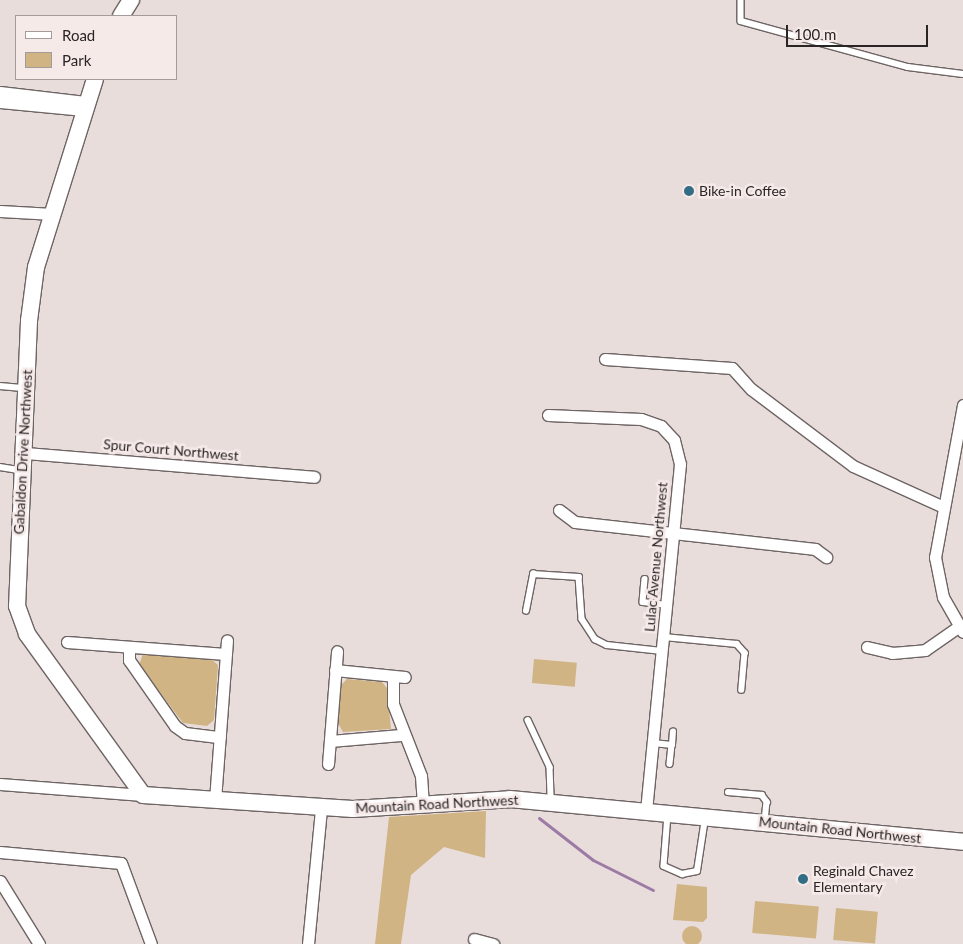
<!DOCTYPE html>
<style>
body{margin:0}
#map{position:relative;width:963px;height:944px;overflow:hidden;background:#e9dddc;font-family:Lato,sans-serif}
div>[style]{position:absolute}
.green>*{inset:0;background:#d0b484;transform-origin:0 0}
.round{border-radius:50%}
.stream>*{height:3px;margin:-1.5px;padding:0 1.5px;transform-origin:1.5px;border-radius:1.5px;background:#9c7ba5}
.roads{filter:drop-shadow(1px 0 #6e6464) drop-shadow(-1px 0 #6e6464) drop-shadow(0 1px #6e6464) drop-shadow(0 -1px #6e6464)}
.lane>*{height:5.5px;margin:-2.75px;padding:0 2.75px;transform-origin:2.75px;border-radius:2.75px;background:#fff}
.street>*{height:11px;margin:-5.5px;padding:0 5.5px;transform-origin:5.5px;border-radius:5.5px;background:#fff}
.secondary>*{height:16px;margin:-8px;padding:0 8px;transform-origin:8px;border-radius:8px;background:#fff}
.dots>*{width:14px;height:14px;translate:-50% -50%;box-sizing:border-box;border:2px solid #f6eae9;border-radius:50%}
span{translate:-50% -50%;white-space:nowrap;text-align:center;line-height:1.15;-webkit-text-stroke:5px #f6eae9;paint-order:stroke}
.poi-label{font-size:14px;color:#2a2525}
.left{translate:0 -50%;text-align:left}
.street-label{font-size:14px;color:#2a2525}
.legend{position:absolute;left:15px;top:15px;width:162px;height:65px;box-sizing:border-box;background:#f6eae9;border:1px solid #a49b9b;margin:0;padding:6px 9px;list-style:none;font-size:15px;color:#2a2525}
.legend li{display:flex;align-items:center;gap:10px;height:25px}
.legend b{width:25px;border:1px solid #a49b9b}
.scale{position:absolute;left:786px;top:25px;width:142px;height:22px;box-sizing:border-box;border:2px solid #2a2525;border-top:0;padding-left:6px;font-size:15px;line-height:18px;white-space:nowrap;color:#2a2525;-webkit-text-stroke:4px #f6eae9;paint-order:stroke}
</style>
<div id="map">
<div class="green">
<div style="clip-path:polygon(143px 654px,210px 658px,218px 665px,214px 720px,207px 726px,183px 723px,139px 665px)"></div>
<div style="left:534px;top:659px;width:43px;height:24px;rotate:5deg"></div>
<div style="clip-path:polygon(347px 679px,382px 682px,387px 688px,391px 729px,343px 732px,338px 723px,340px 686px)"></div>
<div style="clip-path:polygon(486px 811px,485px 858px,444px 847px,411px 875px,401px 944px,375px 944px,389px 817px)"></div>
<div style="clip-path:polygon(677px 884px,707px 887px,707px 918px,703px 922px,673px 920px)"></div>
<div style="left:755px;top:901px;width:64px;height:32px;rotate:5deg"></div>
<div style="left:836px;top:908px;width:42px;height:32px;rotate:5deg"></div>
<div class="round" style="left:682px;top:926px;width:20px;height:20px"></div>
</div>
<div class="stream">
<div style="left:539px;top:818px;width:68px;rotate:37.9deg"></div>
<div style="left:593px;top:860px;width:67px;rotate:26.6deg"></div>
</div>
<div class="roads">
<div class="lane">
<div style="left:741px;top:0;width:21px;rotate:90deg"></div>
<div style="left:741px;top:21px;width:173px;rotate:15.4deg"></div>
<div style="left:908px;top:67px;width:55px;rotate:7.3deg"></div>
<div style="left:0;top:386px;width:25px;rotate:5deg"></div>
<div style="left:0;top:467px;width:20px;rotate:9deg"></div>
<div style="left:645px;top:579px;width:23px;rotate:95deg"></div>
<div style="left:643px;top:602px;width:23px;rotate:7deg"></div>
<div style="left:526px;top:611px;width:38px;rotate:-79deg"></div>
<div style="left:533px;top:574px;width:46px;rotate:3.7deg"></div>
<div style="left:579px;top:577px;width:42px;rotate:85.9deg"></div>
<div style="left:582px;top:619px;width:24px;rotate:57deg"></div>
<div style="left:595px;top:639px;width:13px;rotate:27deg"></div>
<div style="left:607px;top:645px;width:55px;rotate:6.2deg"></div>
<div style="left:664px;top:637px;width:73px;rotate:5.5deg"></div>
<div style="left:737px;top:644px;width:12px;rotate:48deg"></div>
<div style="left:745px;top:653px;width:37px;rotate:95deg"></div>
<div style="left:528px;top:720px;width:52px;rotate:64.9deg"></div>
<div style="left:550px;top:767px;width:35px;rotate:88deg"></div>
<div style="left:653px;top:743px;width:19px;rotate:6deg"></div>
<div style="left:672px;top:745px;width:19px;rotate:96deg"></div>
<div style="left:672px;top:745px;width:13px;rotate:-86deg"></div>
<div style="left:728px;top:792px;width:34px;rotate:5deg"></div>
<div style="left:762px;top:795px;width:9px;rotate:54deg"></div>
<div style="left:767px;top:802px;width:20px;rotate:96deg"></div>
<div style="left:668px;top:815px;width:51px;rotate:94.5deg"></div>
<div style="left:664px;top:866px;width:20px;rotate:24deg"></div>
<div style="left:682px;top:874px;width:15px;rotate:-11deg"></div>
<div style="left:697px;top:871px;width:53px;rotate:-81.3deg"></div>
</div>
<div class="street">
<div style="left:0;top:92px;width:88px;rotate:6.6deg"></div>
<div style="left:0;top:102px;width:84px;rotate:5.4deg"></div>
<div style="left:0;top:211px;width:53px;rotate:3.2deg"></div>
<div style="left:605px;top:359px;width:127px;rotate:4.1deg"></div>
<div style="left:732px;top:368px;width:28px;rotate:48deg"></div>
<div style="left:751px;top:389px;width:128px;rotate:37deg"></div>
<div style="left:853px;top:466px;width:97px;rotate:24.4deg"></div>
<div style="left:963px;top:405px;width:155px;rotate:100.4deg"></div>
<div style="left:935px;top:557px;width:41px;rotate:78.7deg"></div>
<div style="left:943px;top:597px;width:40px;rotate:60.3deg"></div>
<div style="left:548px;top:415px;width:93px;rotate:2.5deg"></div>
<div style="left:641px;top:419px;width:21px;rotate:19deg"></div>
<div style="left:661px;top:426px;width:19px;rotate:47deg"></div>
<div style="left:674px;top:440px;width:25px;rotate:76deg"></div>
<div style="left:680px;top:464px;width:348px;rotate:95.6deg"></div>
<div style="left:25px;top:453px;width:290px;rotate:4.7deg"></div>
<div style="left:559px;top:510px;width:20px;rotate:37deg"></div>
<div style="left:575px;top:522px;width:242px;rotate:6.4deg"></div>
<div style="left:815px;top:549px;width:14px;rotate:36deg"></div>
<div style="left:67px;top:642px;width:159px;rotate:4.3deg"></div>
<div style="left:129px;top:647px;width:13px;rotate:90deg"></div>
<div style="left:129px;top:660px;width:80px;rotate:55.1deg"></div>
<div style="left:175px;top:726px;width:12px;rotate:35deg"></div>
<div style="left:185px;top:733px;width:35px;rotate:7deg"></div>
<div style="left:867px;top:647px;width:26px;rotate:13deg"></div>
<div style="left:892px;top:653px;width:33px;rotate:-5deg"></div>
<div style="left:925px;top:650px;width:39px;rotate:-35deg"></div>
<div style="left:335px;top:670px;width:70px;rotate:5.7deg"></div>
<div style="left:393px;top:676px;width:28px;rotate:90deg"></div>
<div style="left:393px;top:704px;width:77px;rotate:68.7deg"></div>
<div style="left:421px;top:776px;width:29px;rotate:86deg"></div>
<div style="left:330px;top:741px;width:71px;rotate:-4.8deg"></div>
<div style="left:328px;top:764px;width:113px;rotate:-85.4deg"></div>
<div style="left:0;top:784px;width:143px;rotate:4.4deg"></div>
<div style="left:215px;top:800px;width:160px;rotate:-85.7deg"></div>
<div style="left:0;top:852px;width:121px;rotate:5.2deg"></div>
<div style="left:121px;top:863px;width:86px;rotate:69.7deg"></div>
<div style="left:0;top:881px;width:74px;rotate:58.2deg"></div>
<div style="left:474px;top:939px;width:20px;rotate:15deg"></div>
<div style="left:308px;top:944px;width:137px;rotate:-84.5deg"></div>
</div>
<div class="secondary">
<div style="left:121px;top:16px;width:19px;rotate:-58deg"></div>
<div style="left:95px;top:79px;width:197px;rotate:107.4deg"></div>
<div style="left:36px;top:267px;width:54px;rotate:97.4deg"></div>
<div style="left:29px;top:321px;width:285px;rotate:92.4deg"></div>
<div style="left:17px;top:606px;width:30px;rotate:70deg"></div>
<div style="left:27px;top:634px;width:198px;rotate:54.2deg"></div>
<div style="left:143px;top:795px;width:210px;rotate:3.8deg"></div>
<div style="left:353px;top:809px;width:157px;rotate:-3.6deg"></div>
<div style="left:510px;top:799px;width:455px;rotate:5.4deg"></div>
</div>
</div>
<div class="dots">
<div style="left:689px;top:191px;background:#316d84"></div>
<div style="left:803px;top:879px;background:#316d84"></div>
</div>
<div class="poi-label">
<span class="left" style="left:699px;top:191px">Bike-in Coffee</span>
<span class="left" style="left:813px;top:879px">Reginald Chavez<br>Elementary</span>
</div>
<div class="street-label">
<span style="left:171px;top:450px;rotate:5deg">Spur Court Northwest</span>
<span style="left:23px;top:452px;rotate:-87deg">Gabaldon Drive Northwest</span>
<span style="left:656px;top:557px;rotate:-85deg">Lulac Avenue Northwest</span>
<span style="left:437px;top:804px;rotate:-3deg">Mountain Road Northwest</span>
<span style="left:840px;top:830px;rotate:6deg">Mountain Road Northwest</span>
</div>
<ul class="legend">
<li><b style="height:6px;background:#fff"></b>Road</li>
<li><b style="height:14px;background:#d0b484"></b>Park</li>
</ul>
<div class="scale">100 m</div>
</div>
